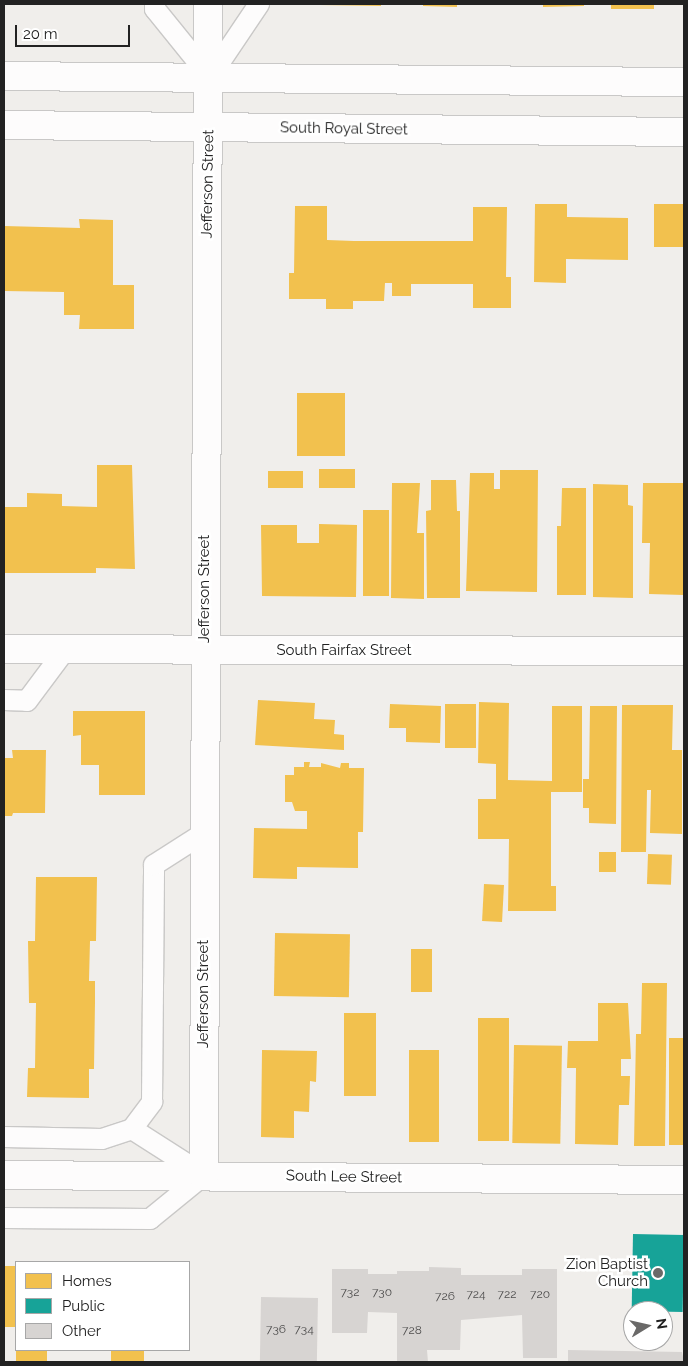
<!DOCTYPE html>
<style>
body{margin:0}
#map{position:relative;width:688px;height:1366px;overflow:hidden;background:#f0eeeb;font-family:Raleway,sans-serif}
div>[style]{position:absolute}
.homes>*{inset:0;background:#f2c14e;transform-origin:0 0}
.public>*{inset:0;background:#17a398;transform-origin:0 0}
.building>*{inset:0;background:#d7d4d2;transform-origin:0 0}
.roads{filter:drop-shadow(1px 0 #c9c8c7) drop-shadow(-1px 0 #c9c8c7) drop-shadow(0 1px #c9c8c7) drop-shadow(0 -1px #c9c8c7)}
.service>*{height:20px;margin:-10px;padding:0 10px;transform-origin:10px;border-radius:10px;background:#fdfcfc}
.minor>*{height:28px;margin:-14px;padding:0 14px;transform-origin:14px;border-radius:14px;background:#fdfcfc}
.tertiary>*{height:28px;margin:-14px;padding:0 14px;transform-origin:14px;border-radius:14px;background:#fdfcfc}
.dots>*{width:14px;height:14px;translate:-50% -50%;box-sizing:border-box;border:2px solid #fff;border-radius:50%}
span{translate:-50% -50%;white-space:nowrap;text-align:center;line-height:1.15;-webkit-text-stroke:5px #fff;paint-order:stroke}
.number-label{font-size:12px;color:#4f4e4e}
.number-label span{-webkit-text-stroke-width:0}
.street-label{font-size:15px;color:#222}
.poi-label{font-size:15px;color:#222}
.right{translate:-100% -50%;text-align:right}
.frame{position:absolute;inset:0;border:5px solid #222;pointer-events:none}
.legend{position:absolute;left:15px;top:1261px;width:175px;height:90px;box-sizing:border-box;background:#fff;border:1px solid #a7a7a7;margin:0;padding:6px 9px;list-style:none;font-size:15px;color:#222}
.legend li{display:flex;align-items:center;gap:10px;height:25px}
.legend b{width:25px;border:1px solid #a7a7a7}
.north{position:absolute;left:623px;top:1301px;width:50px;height:50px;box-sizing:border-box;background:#fff;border:1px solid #a7a7a7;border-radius:50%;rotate:81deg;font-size:14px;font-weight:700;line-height:20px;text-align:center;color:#222}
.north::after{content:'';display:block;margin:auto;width:18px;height:22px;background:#6a6968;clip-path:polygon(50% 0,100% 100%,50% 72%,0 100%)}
.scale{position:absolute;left:15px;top:25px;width:115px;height:22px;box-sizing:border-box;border:2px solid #222;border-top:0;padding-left:6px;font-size:15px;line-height:18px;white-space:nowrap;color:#222;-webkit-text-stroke:4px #fff;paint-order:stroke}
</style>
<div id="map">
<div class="homes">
<div style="clip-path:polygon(320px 4px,381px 4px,381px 6px,320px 5px)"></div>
<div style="clip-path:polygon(423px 4px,457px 4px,457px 7px,423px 6px)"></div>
<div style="clip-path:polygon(543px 4px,584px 4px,584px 6px,543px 7px)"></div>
<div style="left:611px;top:4px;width:43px;height:5px"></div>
<div style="clip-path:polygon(535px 204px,567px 204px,567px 217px,628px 218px,628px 260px,566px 259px,566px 283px,534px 282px)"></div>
<div style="left:654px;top:204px;width:30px;height:43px"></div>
<div style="clip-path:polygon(295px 206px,327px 206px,327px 240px,354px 241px,473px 241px,473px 207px,507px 207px,506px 277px,511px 277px,511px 308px,473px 308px,473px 284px,411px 284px,411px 296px,392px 296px,392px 283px,385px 283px,384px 301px,353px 301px,353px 309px,326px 309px,326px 299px,289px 299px,289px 273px,294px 273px)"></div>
<div style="clip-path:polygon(79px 219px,113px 220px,113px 285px,134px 285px,134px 329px,79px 329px,80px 315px,64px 315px,64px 292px,4px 291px,4px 226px,80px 228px)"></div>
<div style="left:297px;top:393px;width:48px;height:63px"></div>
<div style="clip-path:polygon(97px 465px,132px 465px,135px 569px,96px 568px,96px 573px,4px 573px,4px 507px,27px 507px,27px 493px,62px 494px,62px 506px,97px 507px)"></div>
<div style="left:355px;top:469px;width:19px;height:36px;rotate:90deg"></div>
<div style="clip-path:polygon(500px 470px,538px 470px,537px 592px,466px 591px,470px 473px,494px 473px,494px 489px,500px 489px)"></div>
<div style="left:268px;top:471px;width:35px;height:17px"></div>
<div style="clip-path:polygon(431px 480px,456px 480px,457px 511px,460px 511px,460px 598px,427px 598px,426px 511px,431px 510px)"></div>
<div style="clip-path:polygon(392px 483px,420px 483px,417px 533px,424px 533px,424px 599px,391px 598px)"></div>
<div style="clip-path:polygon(643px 483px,684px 483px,684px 595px,649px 594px,650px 543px,642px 543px)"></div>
<div style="clip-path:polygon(593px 484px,628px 485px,628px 505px,633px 506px,633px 598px,593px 597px)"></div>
<div style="clip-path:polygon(562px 488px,586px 488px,586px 595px,557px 595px,557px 526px,561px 526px)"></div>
<div style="left:389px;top:510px;width:86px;height:26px;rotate:90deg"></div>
<div style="clip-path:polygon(319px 524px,357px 525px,356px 597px,262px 596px,261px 525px,297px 525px,297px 543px,319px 543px)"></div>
<div style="clip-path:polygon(258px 700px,315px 703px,314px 719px,335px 720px,334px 734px,344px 735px,344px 750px,255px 745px)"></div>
<div style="clip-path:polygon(479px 702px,509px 703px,508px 780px,552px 781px,552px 706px,582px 706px,582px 792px,551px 792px,551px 886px,556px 886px,556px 911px,508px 911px,509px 839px,478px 839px,478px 799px,496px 799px,496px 764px,478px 763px)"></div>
<div style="clip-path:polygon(390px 704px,441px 706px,440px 743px,406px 742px,406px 728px,389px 728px)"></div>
<div style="left:445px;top:704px;width:31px;height:44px"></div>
<div style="clip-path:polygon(622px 705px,673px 705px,672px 750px,682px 750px,682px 834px,650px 833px,651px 790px,647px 790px,646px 852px,621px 852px)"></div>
<div style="clip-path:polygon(590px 706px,617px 706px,616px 824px,589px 823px,589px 808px,583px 808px,583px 779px,589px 779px)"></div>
<div style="clip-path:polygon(73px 711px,145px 711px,145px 795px,99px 795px,99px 765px,81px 765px,81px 735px,73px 736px)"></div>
<div style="clip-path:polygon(12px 750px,46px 750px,45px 813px,13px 813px,12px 816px,4px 816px,4px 758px,13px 758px)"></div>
<div style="clip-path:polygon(304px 762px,310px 762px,309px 767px,321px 767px,321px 763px,340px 768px,341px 763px,349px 763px,349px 768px,364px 768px,363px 832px,358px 832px,358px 868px,297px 867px,297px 879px,253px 878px,254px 828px,307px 829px,307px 811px,295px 811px,292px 802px,285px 802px,285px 775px,294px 775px,294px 767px,304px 767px)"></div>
<div style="left:599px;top:852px;width:17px;height:20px"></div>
<div style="left:648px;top:854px;width:24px;height:30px;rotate:2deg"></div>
<div style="clip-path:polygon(36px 877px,97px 877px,96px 941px,90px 941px,89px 981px,95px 981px,95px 1002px,94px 1069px,89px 1069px,89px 1098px,27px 1097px,28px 1068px,35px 1068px,36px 1003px,29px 1003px,28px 941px,35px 941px)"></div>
<div style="left:484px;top:884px;width:20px;height:37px;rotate:3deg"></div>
<div style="left:275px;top:933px;width:75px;height:63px;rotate:1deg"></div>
<div style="left:411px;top:949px;width:21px;height:43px"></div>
<div style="clip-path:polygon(642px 983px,667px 983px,665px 1146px,634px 1146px,636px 1034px,641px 1034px)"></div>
<div style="clip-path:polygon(598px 1003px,628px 1003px,631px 1059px,621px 1059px,621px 1076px,630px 1076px,629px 1105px,619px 1105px,618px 1145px,575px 1144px,576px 1068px,567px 1068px,568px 1041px,598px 1041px)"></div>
<div style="left:344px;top:1013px;width:32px;height:83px"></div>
<div style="left:478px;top:1018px;width:31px;height:123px"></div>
<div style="left:669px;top:1038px;width:15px;height:107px"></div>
<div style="left:514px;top:1045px;width:48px;height:98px;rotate:1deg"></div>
<div style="clip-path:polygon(262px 1050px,317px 1051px,316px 1082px,310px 1081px,309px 1112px,294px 1111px,294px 1138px,261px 1137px)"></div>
<div style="left:409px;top:1050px;width:30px;height:92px"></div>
<div style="left:4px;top:1266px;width:12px;height:61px"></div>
<div style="left:16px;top:1350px;width:31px;height:12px"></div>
<div style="left:111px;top:1350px;width:33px;height:12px"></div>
</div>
<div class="public">
<div style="left:633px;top:1234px;width:51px;height:77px;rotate:1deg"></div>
</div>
<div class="building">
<div style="clip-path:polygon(429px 1267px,461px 1268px,461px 1275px,522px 1275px,522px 1269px,557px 1269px,557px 1358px,523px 1358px,522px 1315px,461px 1320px,460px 1350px,427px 1350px,428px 1362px,397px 1362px,397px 1313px,368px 1312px,367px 1333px,332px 1333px,332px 1269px,368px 1269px,368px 1274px,397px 1274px,397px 1271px,429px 1271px)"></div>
<div style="left:261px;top:1297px;width:57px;height:65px;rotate:1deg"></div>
<div style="clip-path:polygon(568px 1350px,682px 1352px,684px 1362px,568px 1362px)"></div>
</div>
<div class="roads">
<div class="service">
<div style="left:155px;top:4px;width:5px;rotate:90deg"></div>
<div style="left:155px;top:9px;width:87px;rotate:51deg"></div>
<div style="left:210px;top:77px;width:88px;rotate:-56.1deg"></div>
<div style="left:4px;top:700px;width:23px;rotate:2deg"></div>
<div style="left:27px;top:701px;width:64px;rotate:-53.3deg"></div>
<div style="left:4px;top:1137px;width:98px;rotate:1.2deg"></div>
<div style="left:102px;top:1139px;width:32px;rotate:-18deg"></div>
<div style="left:132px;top:1129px;width:34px;rotate:-53deg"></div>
<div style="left:152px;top:1102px;width:237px;rotate:-89.5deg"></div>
<div style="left:154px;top:865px;width:59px;rotate:-32.6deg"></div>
<div style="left:4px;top:1218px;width:146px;rotate:0.4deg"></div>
<div style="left:150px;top:1219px;width:70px;rotate:-39.2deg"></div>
<div style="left:204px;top:1175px;width:85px;rotate:-147.4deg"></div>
</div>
<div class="minor">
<div style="left:4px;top:649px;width:680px;rotate:0.17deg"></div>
<div style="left:4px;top:1175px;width:680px;rotate:0.42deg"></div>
<div style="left:204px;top:1175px;width:1171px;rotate:-89.8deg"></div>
</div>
<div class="tertiary">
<div style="left:4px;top:76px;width:680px;rotate:0.51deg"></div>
<div style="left:4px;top:125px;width:680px;rotate:0.59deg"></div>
</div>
</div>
<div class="dots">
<div style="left:658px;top:1273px;background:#6a6968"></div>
</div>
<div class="number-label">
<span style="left:350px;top:1293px">732</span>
<span style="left:382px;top:1293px">730</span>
<span style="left:476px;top:1295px">724</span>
<span style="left:507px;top:1295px">722</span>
<span style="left:540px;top:1295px">720</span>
<span style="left:445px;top:1297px">726</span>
<span style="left:276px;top:1330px">736</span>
<span style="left:304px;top:1330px">734</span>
<span style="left:412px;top:1331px">728</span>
</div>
<div class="street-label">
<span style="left:344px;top:129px;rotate:1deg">South Royal Street</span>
<span style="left:208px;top:184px;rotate:-89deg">Jefferson Street</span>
<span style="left:205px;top:589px;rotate:-90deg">Jefferson Street</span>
<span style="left:344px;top:651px">South Fairfax Street</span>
<span style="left:204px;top:994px;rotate:-90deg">Jefferson Street</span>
<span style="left:344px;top:1177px;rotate:1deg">South Lee Street</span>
</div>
<div class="poi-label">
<span class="right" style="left:648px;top:1273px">Zion Baptist<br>Church</span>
</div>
<div class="frame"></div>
<ul class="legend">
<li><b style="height:14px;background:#f2c14e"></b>Homes</li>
<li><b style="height:14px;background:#17a398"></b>Public</li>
<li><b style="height:14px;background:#d7d4d2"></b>Other</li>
</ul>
<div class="north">N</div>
<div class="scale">20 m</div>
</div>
